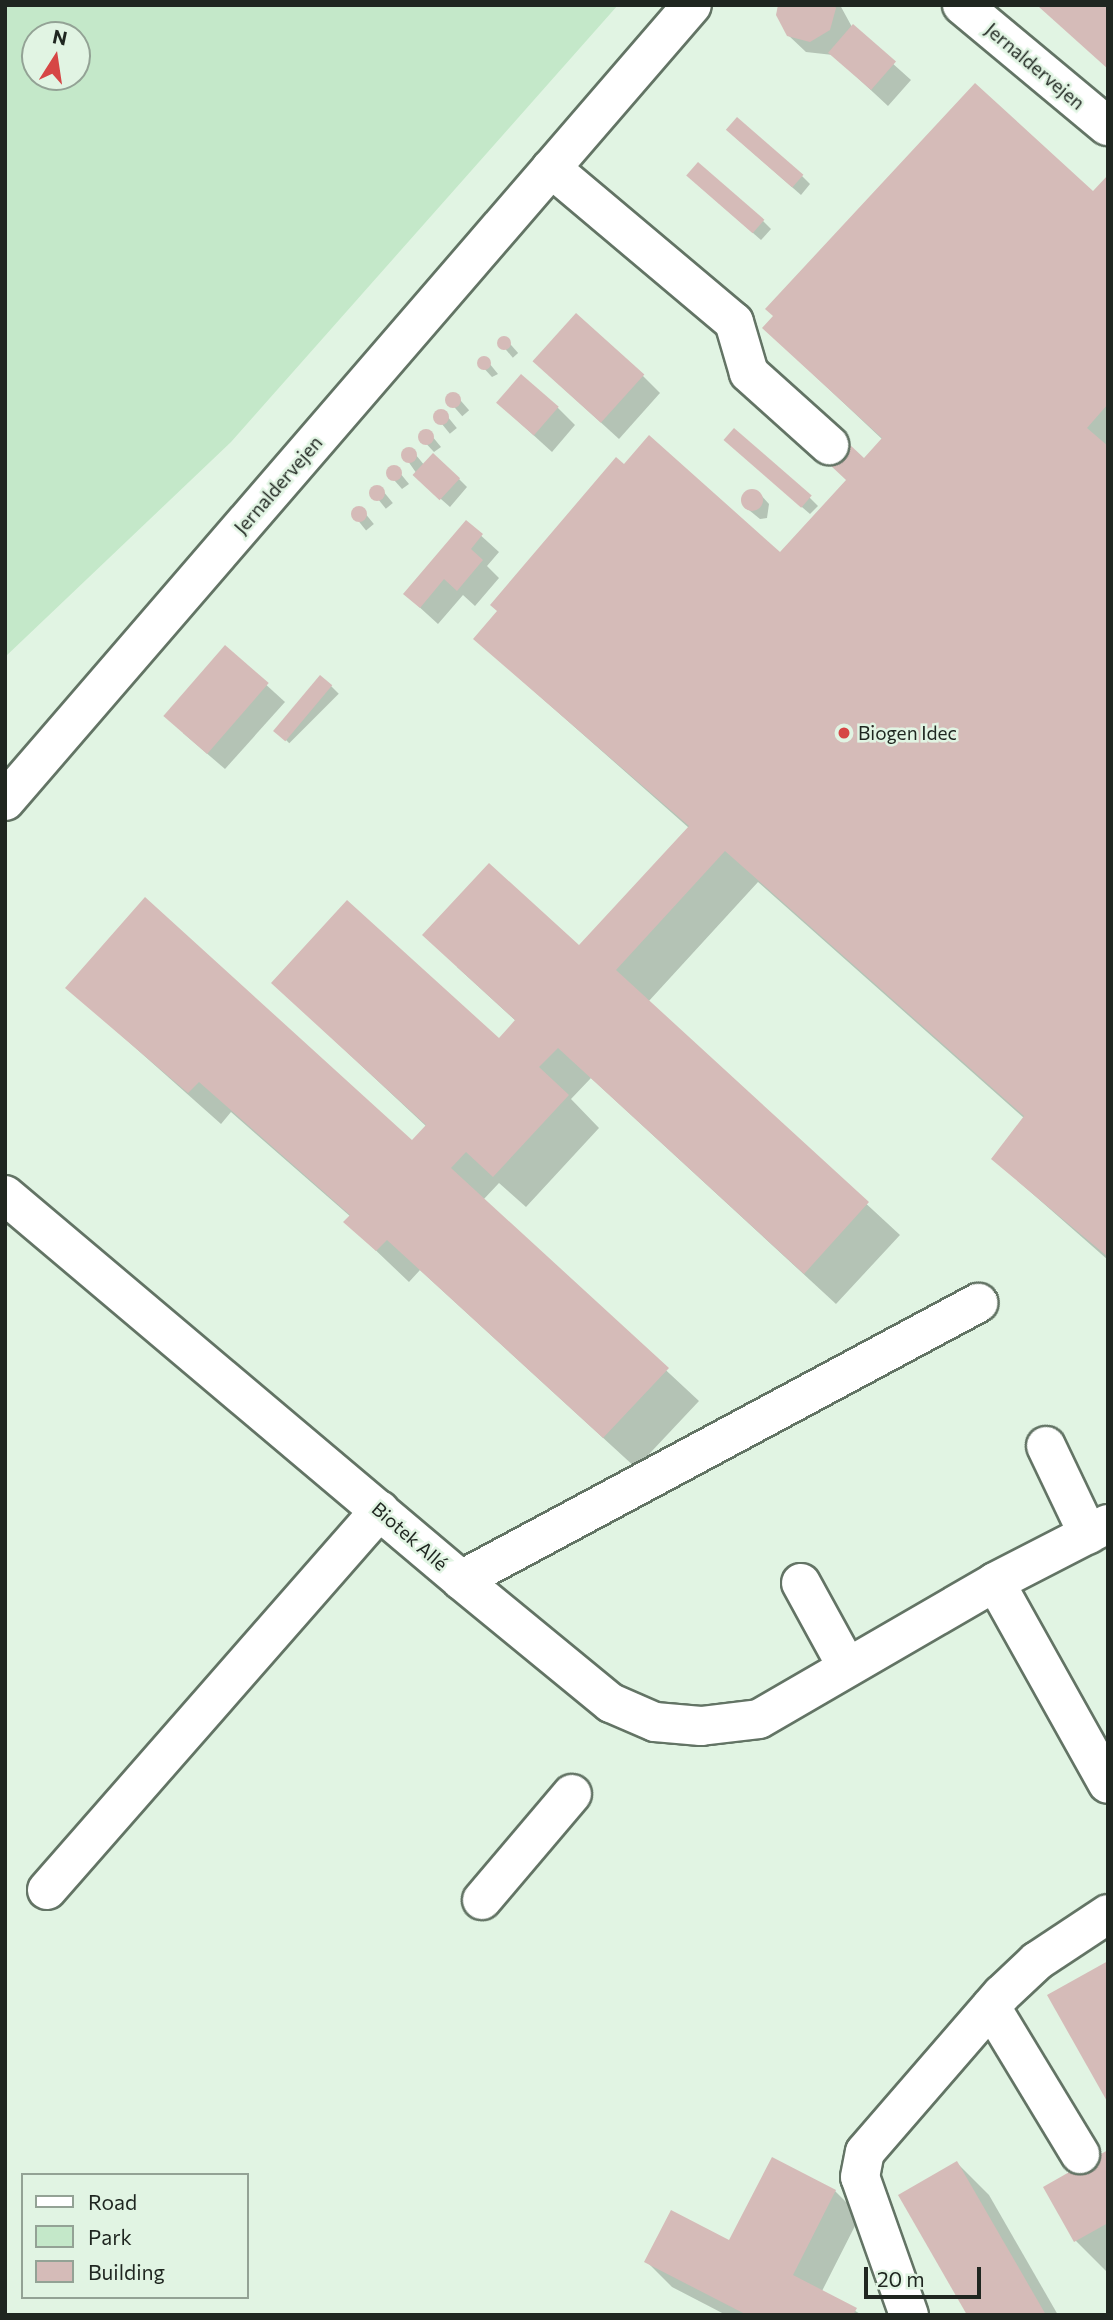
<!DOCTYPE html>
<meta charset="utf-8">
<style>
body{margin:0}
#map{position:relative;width:1113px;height:2320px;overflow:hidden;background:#e1f4e3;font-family:Commissioner,sans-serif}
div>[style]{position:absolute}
.green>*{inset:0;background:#c4e8c9}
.shadow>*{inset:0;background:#0003;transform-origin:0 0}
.building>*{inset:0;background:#d5bbb8;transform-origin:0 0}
.round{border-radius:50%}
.roads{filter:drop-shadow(2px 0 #637465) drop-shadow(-2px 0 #637465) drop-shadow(0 2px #637465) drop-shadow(0 -2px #637465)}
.minor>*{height:38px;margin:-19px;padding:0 19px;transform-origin:19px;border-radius:19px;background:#fff}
.dots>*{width:19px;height:19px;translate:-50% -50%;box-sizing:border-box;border:4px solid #e1f4e3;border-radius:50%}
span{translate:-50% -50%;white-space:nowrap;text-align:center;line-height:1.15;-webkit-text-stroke:5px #e1f4e3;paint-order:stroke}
.street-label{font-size:19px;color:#1f2620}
.poi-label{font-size:19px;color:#1f2620}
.left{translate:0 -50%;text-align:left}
.frame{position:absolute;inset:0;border:7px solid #1f2620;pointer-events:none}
.legend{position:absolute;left:21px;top:2173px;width:228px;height:126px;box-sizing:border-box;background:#e1f4e3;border:2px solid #93a295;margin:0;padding:9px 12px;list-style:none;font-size:21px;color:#1f2620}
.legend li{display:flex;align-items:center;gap:14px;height:35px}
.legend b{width:35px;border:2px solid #93a295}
.north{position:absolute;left:21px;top:21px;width:70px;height:70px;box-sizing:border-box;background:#e1f4e3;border:2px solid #93a295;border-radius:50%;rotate:12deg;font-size:19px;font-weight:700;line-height:28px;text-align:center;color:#1f2620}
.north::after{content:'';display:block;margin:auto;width:24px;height:32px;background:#d64645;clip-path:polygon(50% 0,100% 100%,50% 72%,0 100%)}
.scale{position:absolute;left:864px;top:2267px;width:117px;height:32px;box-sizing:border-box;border:4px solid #1f2620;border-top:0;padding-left:9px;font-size:21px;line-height:24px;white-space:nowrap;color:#1f2620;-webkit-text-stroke:5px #e1f4e3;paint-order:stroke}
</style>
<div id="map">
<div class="green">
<div style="clip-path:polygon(evenodd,5px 5px,618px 5px,231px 442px,5px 657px,5px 5px,35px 35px,77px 35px,77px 77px,35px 77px,35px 35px)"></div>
</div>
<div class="shadow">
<div style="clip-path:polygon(780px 5px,840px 5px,852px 27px,911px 80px,888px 106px,833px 55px,806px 52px,788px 35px)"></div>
<div style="clip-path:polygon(736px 138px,802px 176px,810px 184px,801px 195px)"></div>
<div style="clip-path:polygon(1108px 177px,1108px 1260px,993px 1159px,1024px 1118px,758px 882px,648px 1002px,900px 1235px,836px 1304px,591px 1078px,571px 1099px,599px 1128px,526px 1207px,499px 1183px,483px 1200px,699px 1401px,636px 1468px,420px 1270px,409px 1282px,346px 1222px,351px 1217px,231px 1112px,221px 1124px,68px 988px,412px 1143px,427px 1127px,273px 983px,499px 1040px,516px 1021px,457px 967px,579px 948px,689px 828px,475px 639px,780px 554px,883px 440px,764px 328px,1093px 193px)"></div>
<div style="clip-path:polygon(697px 184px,763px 221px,771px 229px,761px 240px)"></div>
<div style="left:505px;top:338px;width:20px;height:7px;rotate:49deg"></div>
<div style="clip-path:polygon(485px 358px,498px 374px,492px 377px,479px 363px)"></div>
<div style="clip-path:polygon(643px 376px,660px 393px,619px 439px,552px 378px)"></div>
<div style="left:454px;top:393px;width:23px;height:9px;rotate:49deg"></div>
<div style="clip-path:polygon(498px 403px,558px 408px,575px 425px,552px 452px)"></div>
<div style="left:443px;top:411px;width:22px;height:9px;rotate:51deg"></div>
<div style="clip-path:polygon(427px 430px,441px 447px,434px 452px,419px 436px)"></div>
<div style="clip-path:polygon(734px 448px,809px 497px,818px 506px,810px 514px)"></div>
<div style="clip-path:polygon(411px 449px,425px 466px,459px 479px,467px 487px,450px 507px,424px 484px,403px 454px)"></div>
<div style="clip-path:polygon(395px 467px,409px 484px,402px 489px,387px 472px)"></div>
<div style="left:379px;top:486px;width:22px;height:9px;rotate:51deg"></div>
<div style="clip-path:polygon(747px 492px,761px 495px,769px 504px,767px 518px,760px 519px,744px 506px)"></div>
<div style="left:360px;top:507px;width:22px;height:10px;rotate:51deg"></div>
<div style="clip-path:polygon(466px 522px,499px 552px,487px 566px,499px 578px,475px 606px,463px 595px,438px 624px,405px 594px)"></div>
<div style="clip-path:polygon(226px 648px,285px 702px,225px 769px,183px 733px)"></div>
<div style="left:331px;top:686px;width:11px;height:70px;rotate:45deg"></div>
<div style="clip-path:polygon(1108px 2152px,1108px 2273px,1076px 2241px,1045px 2188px)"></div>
<div style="clip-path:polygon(957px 2163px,989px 2195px,1058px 2315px,969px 2315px)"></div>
<div style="clip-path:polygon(835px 2191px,860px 2216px,822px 2291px,862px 2315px,726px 2315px,672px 2287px,647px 2262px,730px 2242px)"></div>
</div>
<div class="building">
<div style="clip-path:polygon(778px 5px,834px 5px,836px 8px,830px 30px,810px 42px,787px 36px,776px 15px)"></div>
<div style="clip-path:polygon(1041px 5px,1108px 5px,1108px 69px,1039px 7px)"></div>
<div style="left:853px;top:24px;width:57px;height:38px;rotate:41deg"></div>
<div style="clip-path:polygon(975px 83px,1093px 191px,1108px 175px,1108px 404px,1087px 428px,1108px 446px,1108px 1257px,991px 1159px,1024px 1116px,725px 851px,616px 970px,869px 1202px,804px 1274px,558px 1048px,539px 1067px,569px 1095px,493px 1177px,466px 1152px,451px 1168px,669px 1368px,603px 1438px,387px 1240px,376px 1251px,343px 1222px,350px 1215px,199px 1082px,188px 1093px,65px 988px,145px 897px,412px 1140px,426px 1125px,271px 983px,347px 900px,499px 1038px,515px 1020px,422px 935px,489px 863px,579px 945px,689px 826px,473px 639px,497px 611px,490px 605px,616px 457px,624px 464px,649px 435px,780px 552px,846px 480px,829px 464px,848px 443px,864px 458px,882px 438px,762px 328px,773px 316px,765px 309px)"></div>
<div style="left:737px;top:117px;width:88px;height:17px;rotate:41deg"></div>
<div style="left:698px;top:162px;width:88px;height:18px;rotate:41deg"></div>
<div style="left:576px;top:313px;width:92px;height:65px;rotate:42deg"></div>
<div class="round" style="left:497px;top:336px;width:14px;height:14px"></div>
<div class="round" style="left:477px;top:356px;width:14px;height:14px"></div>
<div style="left:521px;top:374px;width:50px;height:38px;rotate:41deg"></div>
<div class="round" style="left:445px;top:392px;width:16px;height:16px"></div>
<div class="round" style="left:433px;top:409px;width:16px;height:16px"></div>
<div style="left:734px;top:428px;width:103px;height:16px;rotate:41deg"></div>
<div class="round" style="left:418px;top:429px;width:16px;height:16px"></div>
<div class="round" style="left:401px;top:447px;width:16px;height:16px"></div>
<div style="left:433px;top:453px;width:37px;height:30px;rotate:43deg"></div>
<div class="round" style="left:386px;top:465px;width:16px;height:16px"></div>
<div class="round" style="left:369px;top:485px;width:16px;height:16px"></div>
<div class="round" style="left:741px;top:489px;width:22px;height:22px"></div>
<div class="round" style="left:351px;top:506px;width:16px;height:16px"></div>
<div style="clip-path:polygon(466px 520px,483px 534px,471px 549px,483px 560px,457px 591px,444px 579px,420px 608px,403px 594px)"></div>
<div style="left:225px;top:645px;width:58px;height:94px;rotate:41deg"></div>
<div style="left:320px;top:675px;width:16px;height:73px;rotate:40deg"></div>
<div style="clip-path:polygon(1108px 1961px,1108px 2103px,1047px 1995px)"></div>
<div style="clip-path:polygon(1108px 2150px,1108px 2223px,1074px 2242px,1043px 2187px)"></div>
<div style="clip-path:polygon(772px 2157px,836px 2190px,793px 2275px,857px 2308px,853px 2315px,747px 2315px,644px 2262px,671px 2210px,729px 2240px)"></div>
<div style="clip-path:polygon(957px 2161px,1046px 2315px,967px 2315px,898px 2195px)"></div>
</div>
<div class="roads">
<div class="minor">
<div style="left:962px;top:5px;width:189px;rotate:39.8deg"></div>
<div style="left:551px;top:168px;width:239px;rotate:40.1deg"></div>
<div style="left:734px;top:322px;width:53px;rotate:73.6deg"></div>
<div style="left:749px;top:373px;width:108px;rotate:42deg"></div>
<div style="left:5px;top:801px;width:1051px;rotate:-49.2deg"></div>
<div style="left:5px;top:1195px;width:597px;rotate:40.17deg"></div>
<div style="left:461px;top:1580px;width:587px;rotate:-28.18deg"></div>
<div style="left:1046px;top:1446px;width:98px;rotate:64.5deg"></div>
<div style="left:461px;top:1580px;width:194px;rotate:39.4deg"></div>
<div style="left:611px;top:1703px;width:48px;rotate:23.4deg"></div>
<div style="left:655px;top:1722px;width:46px;rotate:5deg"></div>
<div style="left:701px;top:1726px;width:58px;rotate:-6.9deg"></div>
<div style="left:759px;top:1719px;width:273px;rotate:-30.1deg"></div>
<div style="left:995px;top:1582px;width:127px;rotate:-27.2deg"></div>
<div style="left:995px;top:1582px;width:231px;rotate:60.8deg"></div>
<div style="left:801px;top:1583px;width:96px;rotate:61.3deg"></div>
<div style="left:47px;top:1890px;width:505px;rotate:-48.77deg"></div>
<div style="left:482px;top:1900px;width:139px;rotate:-49.7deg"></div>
<div style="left:991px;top:2007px;width:172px;rotate:58.8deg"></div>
<div style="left:909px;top:2315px;width:146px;rotate:-109.5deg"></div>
<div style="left:860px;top:2177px;width:25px;rotate:-79deg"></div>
<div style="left:865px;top:2152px;width:209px;rotate:-49.1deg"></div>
<div style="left:1002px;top:1994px;width:48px;rotate:-43.3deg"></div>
<div style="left:1037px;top:1961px;width:85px;rotate:-33.5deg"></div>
</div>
</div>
<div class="dots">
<div style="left:844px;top:733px;background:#d64645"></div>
</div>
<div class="street-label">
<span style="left:1035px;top:66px;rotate:40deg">Jernaldervejen</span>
<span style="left:278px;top:485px;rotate:-49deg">Jernaldervejen</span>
<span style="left:410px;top:1536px;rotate:41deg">Biotek Allé</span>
</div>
<div class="poi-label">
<span class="left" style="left:858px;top:733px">Biogen Idec</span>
</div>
<div class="frame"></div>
<ul class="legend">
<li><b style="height:9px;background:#fff"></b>Road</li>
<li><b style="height:19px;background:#c4e8c9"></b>Park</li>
<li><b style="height:19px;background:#d5bbb8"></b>Building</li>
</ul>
<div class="north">N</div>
<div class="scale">20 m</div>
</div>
